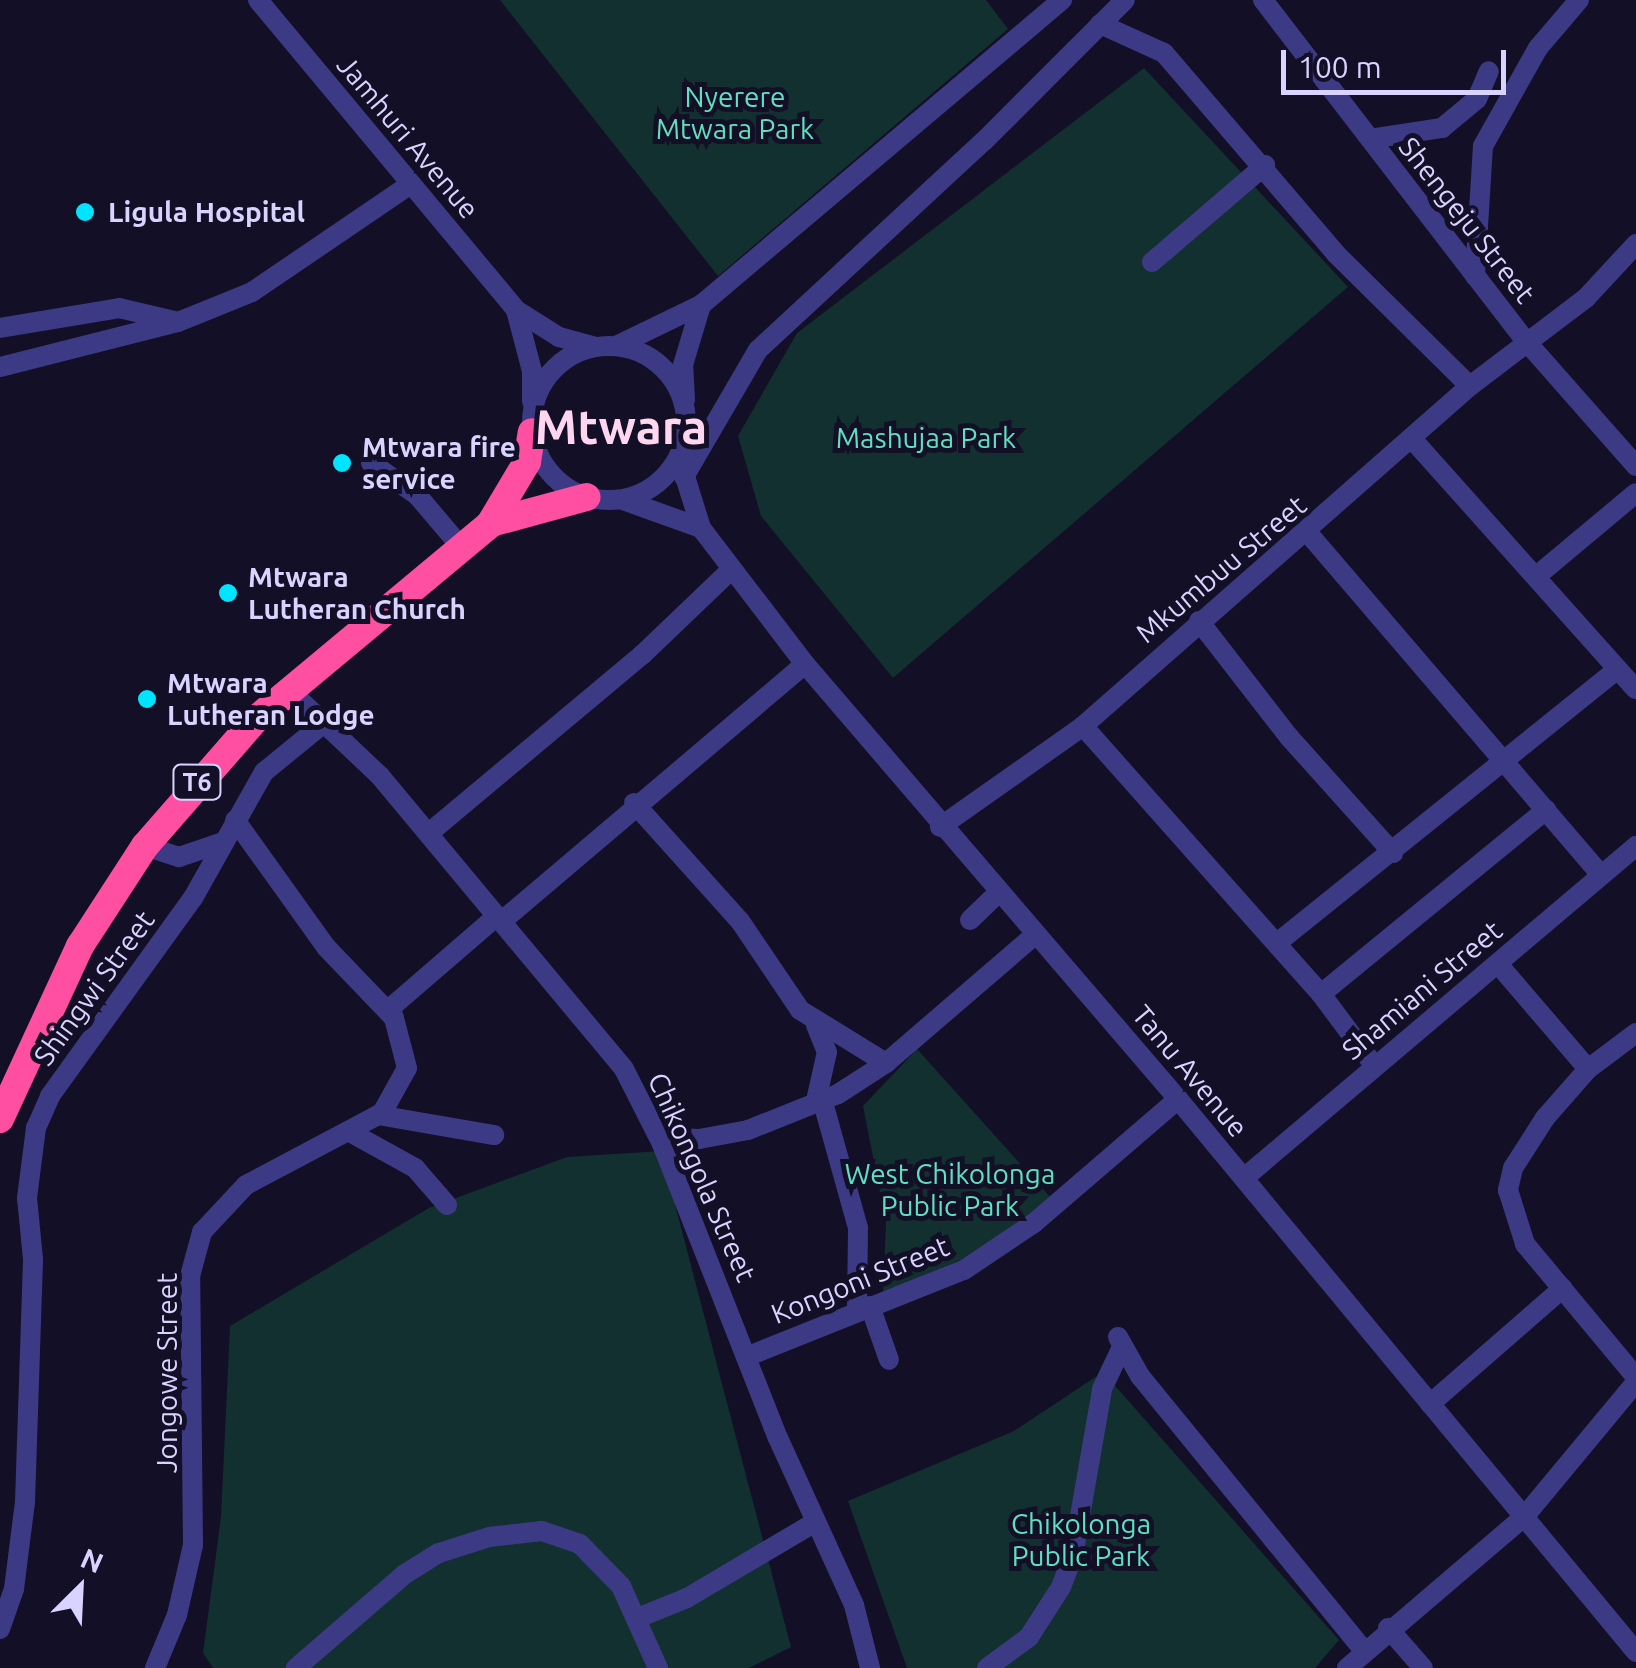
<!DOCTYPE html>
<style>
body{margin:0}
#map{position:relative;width:1636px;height:1668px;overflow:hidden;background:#130f26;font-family:Ubuntu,sans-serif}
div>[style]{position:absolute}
.green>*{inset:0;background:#12302f}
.minor>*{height:20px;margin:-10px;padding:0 10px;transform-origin:10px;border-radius:10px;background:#3d3a85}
.minor>.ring{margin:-10px;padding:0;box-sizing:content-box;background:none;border:20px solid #3d3a85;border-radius:50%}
.highway>*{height:28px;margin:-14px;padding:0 14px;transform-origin:14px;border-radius:14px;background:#ff4fa3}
.dots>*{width:28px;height:28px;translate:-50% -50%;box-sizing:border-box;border:5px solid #130f26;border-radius:50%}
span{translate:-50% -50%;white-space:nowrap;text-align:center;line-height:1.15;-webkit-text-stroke:10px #130f26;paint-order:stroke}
.shield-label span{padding:2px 8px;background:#130f26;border:2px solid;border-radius:8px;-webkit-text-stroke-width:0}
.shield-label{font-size:25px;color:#d9d4ff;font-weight:700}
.park-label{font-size:28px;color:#5fe0c0}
.street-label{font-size:28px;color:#d9d4ff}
.poi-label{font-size:28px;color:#d9d4ff;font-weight:700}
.left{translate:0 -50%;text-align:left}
.town-label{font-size:48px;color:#ffd6f0;font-weight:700}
.north{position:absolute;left:30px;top:1538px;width:100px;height:100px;-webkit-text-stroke:8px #130f26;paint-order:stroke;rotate:24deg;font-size:28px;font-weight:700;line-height:40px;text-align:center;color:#d9d4ff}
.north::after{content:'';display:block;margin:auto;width:35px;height:45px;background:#d9d4ff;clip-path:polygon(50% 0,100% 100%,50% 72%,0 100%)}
.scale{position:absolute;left:1281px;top:50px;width:225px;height:45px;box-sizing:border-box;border:5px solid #d9d4ff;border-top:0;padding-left:12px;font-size:30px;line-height:35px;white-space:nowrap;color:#d9d4ff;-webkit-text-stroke:8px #130f26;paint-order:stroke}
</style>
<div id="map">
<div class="green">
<div style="clip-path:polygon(500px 0,986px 0,1008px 29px,718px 276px)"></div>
<div style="clip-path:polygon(1144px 68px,1348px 287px,893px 678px,761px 516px,738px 436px,797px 333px)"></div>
<div style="clip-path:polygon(917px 1049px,1051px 1198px,997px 1244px,883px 1294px,886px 1223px,863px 1106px)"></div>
<div style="clip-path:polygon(661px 1151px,791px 1647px,749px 1668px,213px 1668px,203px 1653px,221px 1517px,230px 1326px,429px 1208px,567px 1157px)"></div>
<div style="clip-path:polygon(1103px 1372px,1339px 1640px,1315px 1668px,907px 1668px,848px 1501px,1014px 1431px)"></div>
</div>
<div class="minor">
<div style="left:258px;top:0;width:403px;rotate:50.2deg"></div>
<div style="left:516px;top:310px;width:51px;rotate:32.1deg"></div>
<div style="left:559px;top:337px;width:38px;rotate:15deg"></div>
<div style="left:1263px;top:0;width:429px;rotate:52.4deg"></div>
<div style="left:1525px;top:340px;width:168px;rotate:48.6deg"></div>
<div style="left:1100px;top:24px;width:70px;rotate:24.4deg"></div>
<div style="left:1164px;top:53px;width:265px;rotate:49.4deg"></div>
<div style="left:1336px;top:254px;width:188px;rotate:44.6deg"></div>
<div style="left:1370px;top:139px;width:73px;rotate:-8.7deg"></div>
<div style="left:1442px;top:128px;width:45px;rotate:-39.6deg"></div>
<div style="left:1477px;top:99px;width:30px;rotate:-67deg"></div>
<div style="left:1152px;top:262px;width:149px;rotate:-40.6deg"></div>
<div style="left:1475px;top:276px;width:130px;rotate:-86.5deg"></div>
<div style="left:1483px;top:146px;width:112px;rotate:-60.7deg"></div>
<div style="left:1538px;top:48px;width:63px;rotate:-49.5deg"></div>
<div style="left:516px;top:310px;width:63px;rotate:75.3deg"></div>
<div style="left:532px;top:371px;width:30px;rotate:90deg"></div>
<div style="left:0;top:328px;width:121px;rotate:-9.5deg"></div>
<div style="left:119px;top:308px;width:57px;rotate:13.1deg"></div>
<div style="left:616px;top:346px;width:94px;rotate:-25.8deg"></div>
<div style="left:701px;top:305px;width:473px;rotate:-40.2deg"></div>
<div class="ring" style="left:532px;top:346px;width:134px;height:134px"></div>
<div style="left:0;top:367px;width:184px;rotate:-14.2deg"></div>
<div style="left:178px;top:322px;width:80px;rotate:-22.1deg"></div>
<div style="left:252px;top:292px;width:192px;rotate:-34.2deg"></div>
<div style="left:685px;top:400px;width:35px;rotate:-93deg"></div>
<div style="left:683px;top:365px;width:63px;rotate:-73.3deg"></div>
<div style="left:1413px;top:440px;width:334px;rotate:48.2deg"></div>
<div style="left:679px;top:457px;width:74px;rotate:72.8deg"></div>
<div style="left:701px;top:528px;width:171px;rotate:52.6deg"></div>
<div style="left:805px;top:664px;width:573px;rotate:49.39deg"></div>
<div style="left:1178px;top:1099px;width:718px;rotate:50.37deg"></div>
<div style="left:371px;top:463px;width:56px;rotate:34.8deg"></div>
<div style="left:417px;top:495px;width:70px;rotate:49.7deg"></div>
<div style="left:684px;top:477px;width:147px;rotate:-59.8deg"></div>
<div style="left:758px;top:350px;width:308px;rotate:-42.8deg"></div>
<div style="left:984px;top:141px;width:199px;rotate:-45deg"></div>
<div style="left:623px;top:500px;width:83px;rotate:19.7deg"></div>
<div style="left:1308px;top:533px;width:450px;rotate:49.4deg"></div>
<div style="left:1539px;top:574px;width:126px;rotate:-39.9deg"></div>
<div style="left:1199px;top:621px;width:147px;rotate:52.2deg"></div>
<div style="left:1289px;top:737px;width:156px;rotate:48.1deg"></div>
<div style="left:288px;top:689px;width:127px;rotate:43.4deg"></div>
<div style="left:380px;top:776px;width:381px;rotate:50.2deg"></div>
<div style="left:624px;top:1069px;width:84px;rotate:63.1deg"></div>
<div style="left:662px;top:1144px;width:316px;rotate:68.5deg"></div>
<div style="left:778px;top:1438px;width:183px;rotate:65.5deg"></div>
<div style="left:854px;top:1605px;width:65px;rotate:75.7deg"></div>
<div style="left:1083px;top:726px;width:358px;rotate:48.4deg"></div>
<div style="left:1321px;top:994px;width:89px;rotate:53.3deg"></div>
<div style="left:634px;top:803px;width:159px;rotate:48.1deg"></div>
<div style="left:740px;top:921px;width:107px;rotate:56deg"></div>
<div style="left:800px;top:1010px;width:101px;rotate:31.6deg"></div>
<div style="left:940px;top:827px;width:175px;rotate:-35.2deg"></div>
<div style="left:1083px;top:726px;width:515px;rotate:-41.3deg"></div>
<div style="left:1470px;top:386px;width:146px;rotate:-37.2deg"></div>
<div style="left:1586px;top:298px;width:74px;rotate:-47.2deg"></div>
<div style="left:429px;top:833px;width:278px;rotate:-39.9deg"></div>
<div style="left:642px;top:655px;width:124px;rotate:-43.7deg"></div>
<div style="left:145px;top:846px;width:36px;rotate:18deg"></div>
<div style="left:179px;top:857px;width:46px;rotate:-18.8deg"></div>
<div style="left:970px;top:920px;width:40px;rotate:-44deg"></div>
<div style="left:502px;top:921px;width:397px;rotate:-40.3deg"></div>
<div style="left:1277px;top:943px;width:436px;rotate:-38.8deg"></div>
<div style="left:1498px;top:964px;width:138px;rotate:49.4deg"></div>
<div style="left:1321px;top:994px;width:291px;rotate:-39.3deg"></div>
<div style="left:388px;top:1010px;width:144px;rotate:-40.8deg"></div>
<div style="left:816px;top:1025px;width:29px;rotate:68deg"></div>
<div style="left:827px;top:1052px;width:50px;rotate:102.7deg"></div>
<div style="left:1636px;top:1033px;width:60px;rotate:143.1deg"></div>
<div style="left:1588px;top:1069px;width:65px;rotate:131.3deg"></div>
<div style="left:1545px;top:1118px;width:59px;rotate:122.6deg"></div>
<div style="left:1513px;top:1168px;width:23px;rotate:103deg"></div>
<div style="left:1508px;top:1190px;width:57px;rotate:72.5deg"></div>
<div style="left:1525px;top:1244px;width:173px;rotate:50.2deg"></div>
<div style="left:822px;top:1099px;width:134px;rotate:74.4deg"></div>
<div style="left:858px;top:1228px;width:82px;rotate:90.7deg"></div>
<div style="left:378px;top:1115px;width:118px;rotate:9.8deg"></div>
<div style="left:348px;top:1131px;width:77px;rotate:28.9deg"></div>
<div style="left:415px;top:1168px;width:49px;rotate:49.1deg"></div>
<div style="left:659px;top:1137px;width:40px;rotate:2.9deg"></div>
<div style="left:699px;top:1139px;width:50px;rotate:-10.4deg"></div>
<div style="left:748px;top:1130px;width:97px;rotate:-21.8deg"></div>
<div style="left:838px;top:1094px;width:57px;rotate:-32.9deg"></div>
<div style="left:886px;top:1063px;width:198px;rotate:-40.7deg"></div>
<div style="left:1244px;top:1178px;width:514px;rotate:-40.26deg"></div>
<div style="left:870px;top:1306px;width:57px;rotate:70.6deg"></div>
<div style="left:1118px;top:1337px;width:45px;rotate:60.6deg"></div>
<div style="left:1140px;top:1376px;width:355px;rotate:50.8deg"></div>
<div style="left:746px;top:1357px;width:235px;rotate:-21.8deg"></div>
<div style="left:964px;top:1270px;width:84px;rotate:-33.9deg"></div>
<div style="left:1034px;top:1223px;width:190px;rotate:-40.7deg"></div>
<div style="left:1430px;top:1404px;width:176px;rotate:-41.1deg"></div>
<div style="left:640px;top:1617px;width:51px;rotate:-22deg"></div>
<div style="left:687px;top:1598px;width:147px;rotate:-30.6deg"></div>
<div style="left:1388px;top:1628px;width:53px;rotate:48.8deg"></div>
<div style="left:0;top:1629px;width:42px;rotate:-70.7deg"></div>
<div style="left:14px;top:1589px;width:88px;rotate:-82.8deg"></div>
<div style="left:25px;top:1502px;width:243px;rotate:-88.1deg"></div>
<div style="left:33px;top:1259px;width:61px;rotate:-95.6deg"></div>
<div style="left:27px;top:1198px;width:71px;rotate:-82.7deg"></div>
<div style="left:36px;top:1128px;width:35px;rotate:-66deg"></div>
<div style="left:50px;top:1096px;width:244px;rotate:-54.2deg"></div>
<div style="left:193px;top:898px;width:145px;rotate:-60.6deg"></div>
<div style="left:264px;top:772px;width:77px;rotate:-39.2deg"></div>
<div style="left:155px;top:1668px;width:57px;rotate:-67.5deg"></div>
<div style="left:177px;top:1615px;width:72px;rotate:-77.1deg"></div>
<div style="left:193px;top:1545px;width:269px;rotate:-90.6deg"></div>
<div style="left:190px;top:1276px;width:46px;rotate:-74.7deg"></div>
<div style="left:202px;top:1232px;width:64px;rotate:-46.9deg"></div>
<div style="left:246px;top:1185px;width:154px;rotate:-27.9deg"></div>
<div style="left:382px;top:1113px;width:51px;rotate:-60.9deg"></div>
<div style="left:407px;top:1068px;width:52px;rotate:-104.6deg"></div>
<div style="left:394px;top:1018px;width:98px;rotate:-133.8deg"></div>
<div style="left:326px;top:947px;width:156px;rotate:-125.6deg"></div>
<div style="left:296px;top:1668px;width:144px;rotate:-40.8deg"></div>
<div style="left:405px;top:1574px;width:40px;rotate:-32deg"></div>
<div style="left:439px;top:1553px;width:52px;rotate:-17.7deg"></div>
<div style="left:489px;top:1537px;width:53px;rotate:-6.5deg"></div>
<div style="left:542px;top:1531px;width:40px;rotate:18.9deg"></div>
<div style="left:580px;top:1544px;width:59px;rotate:45.7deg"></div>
<div style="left:621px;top:1586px;width:90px;rotate:65.7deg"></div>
<div style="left:987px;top:1668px;width:52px;rotate:-36.4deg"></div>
<div style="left:1029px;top:1637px;width:59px;rotate:-57.4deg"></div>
<div style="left:1061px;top:1587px;width:33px;rotate:-69deg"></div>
<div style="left:1073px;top:1556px;width:169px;rotate:-80.1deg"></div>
<div style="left:1102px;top:1389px;width:44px;rotate:-64.6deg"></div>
<div style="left:1347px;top:1668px;width:233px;rotate:-40.5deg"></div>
<div style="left:1524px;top:1517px;width:175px;rotate:-50.3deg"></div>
</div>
<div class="highway">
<div style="left:491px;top:523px;width:99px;rotate:-15.2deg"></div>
<div style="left:0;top:1119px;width:191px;rotate:-65.2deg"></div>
<div style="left:80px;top:946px;width:119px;rotate:-57deg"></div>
<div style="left:145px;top:846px;width:167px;rotate:-48.9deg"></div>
<div style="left:255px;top:720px;width:306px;rotate:-39.8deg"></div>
<div style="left:490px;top:524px;width:72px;rotate:-59.2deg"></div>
<div style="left:527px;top:462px;width:30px;rotate:-81deg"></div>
</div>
<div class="dots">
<div style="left:85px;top:212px;background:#00e5ff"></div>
<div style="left:342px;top:463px;background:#00e5ff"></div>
<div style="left:228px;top:593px;background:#00e5ff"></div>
<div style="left:147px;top:699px;background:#00e5ff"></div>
</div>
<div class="shield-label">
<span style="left:197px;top:782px">T6</span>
</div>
<div class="park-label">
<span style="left:735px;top:113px">Nyerere<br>Mtwara Park</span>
<span style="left:926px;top:438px">Mashujaa Park</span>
<span style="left:950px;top:1190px">West Chikolonga<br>Public Park</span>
<span style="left:1081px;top:1540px">Chikolonga<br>Public Park</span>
</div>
<div class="street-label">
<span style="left:408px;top:137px;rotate:50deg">Jamhuri Avenue</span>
<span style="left:1467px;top:220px;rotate:52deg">Shengeju Street</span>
<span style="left:1221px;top:569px;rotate:-40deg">Mkumbuu Street</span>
<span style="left:94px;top:988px;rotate:-54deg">Shingwi Street</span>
<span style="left:1422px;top:990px;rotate:-40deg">Shamiani Street</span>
<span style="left:1190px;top:1071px;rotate:50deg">Tanu Avenue</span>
<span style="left:702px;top:1177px;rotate:66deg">Chikongola Street</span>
<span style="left:860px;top:1280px;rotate:-22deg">Kongoni Street</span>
<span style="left:167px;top:1373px;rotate:-90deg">Jongowe Street</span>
</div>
<div class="poi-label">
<span class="left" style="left:108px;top:212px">Ligula Hospital</span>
<span class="left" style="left:362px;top:463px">Mtwara fire<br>service</span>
<span class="left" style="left:248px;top:593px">Mtwara<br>Lutheran Church</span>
<span class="left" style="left:167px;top:699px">Mtwara<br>Lutheran Lodge</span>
</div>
<div class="town-label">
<span style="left:621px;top:427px">Mtwara</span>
</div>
<div class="north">N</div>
<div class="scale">100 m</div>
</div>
